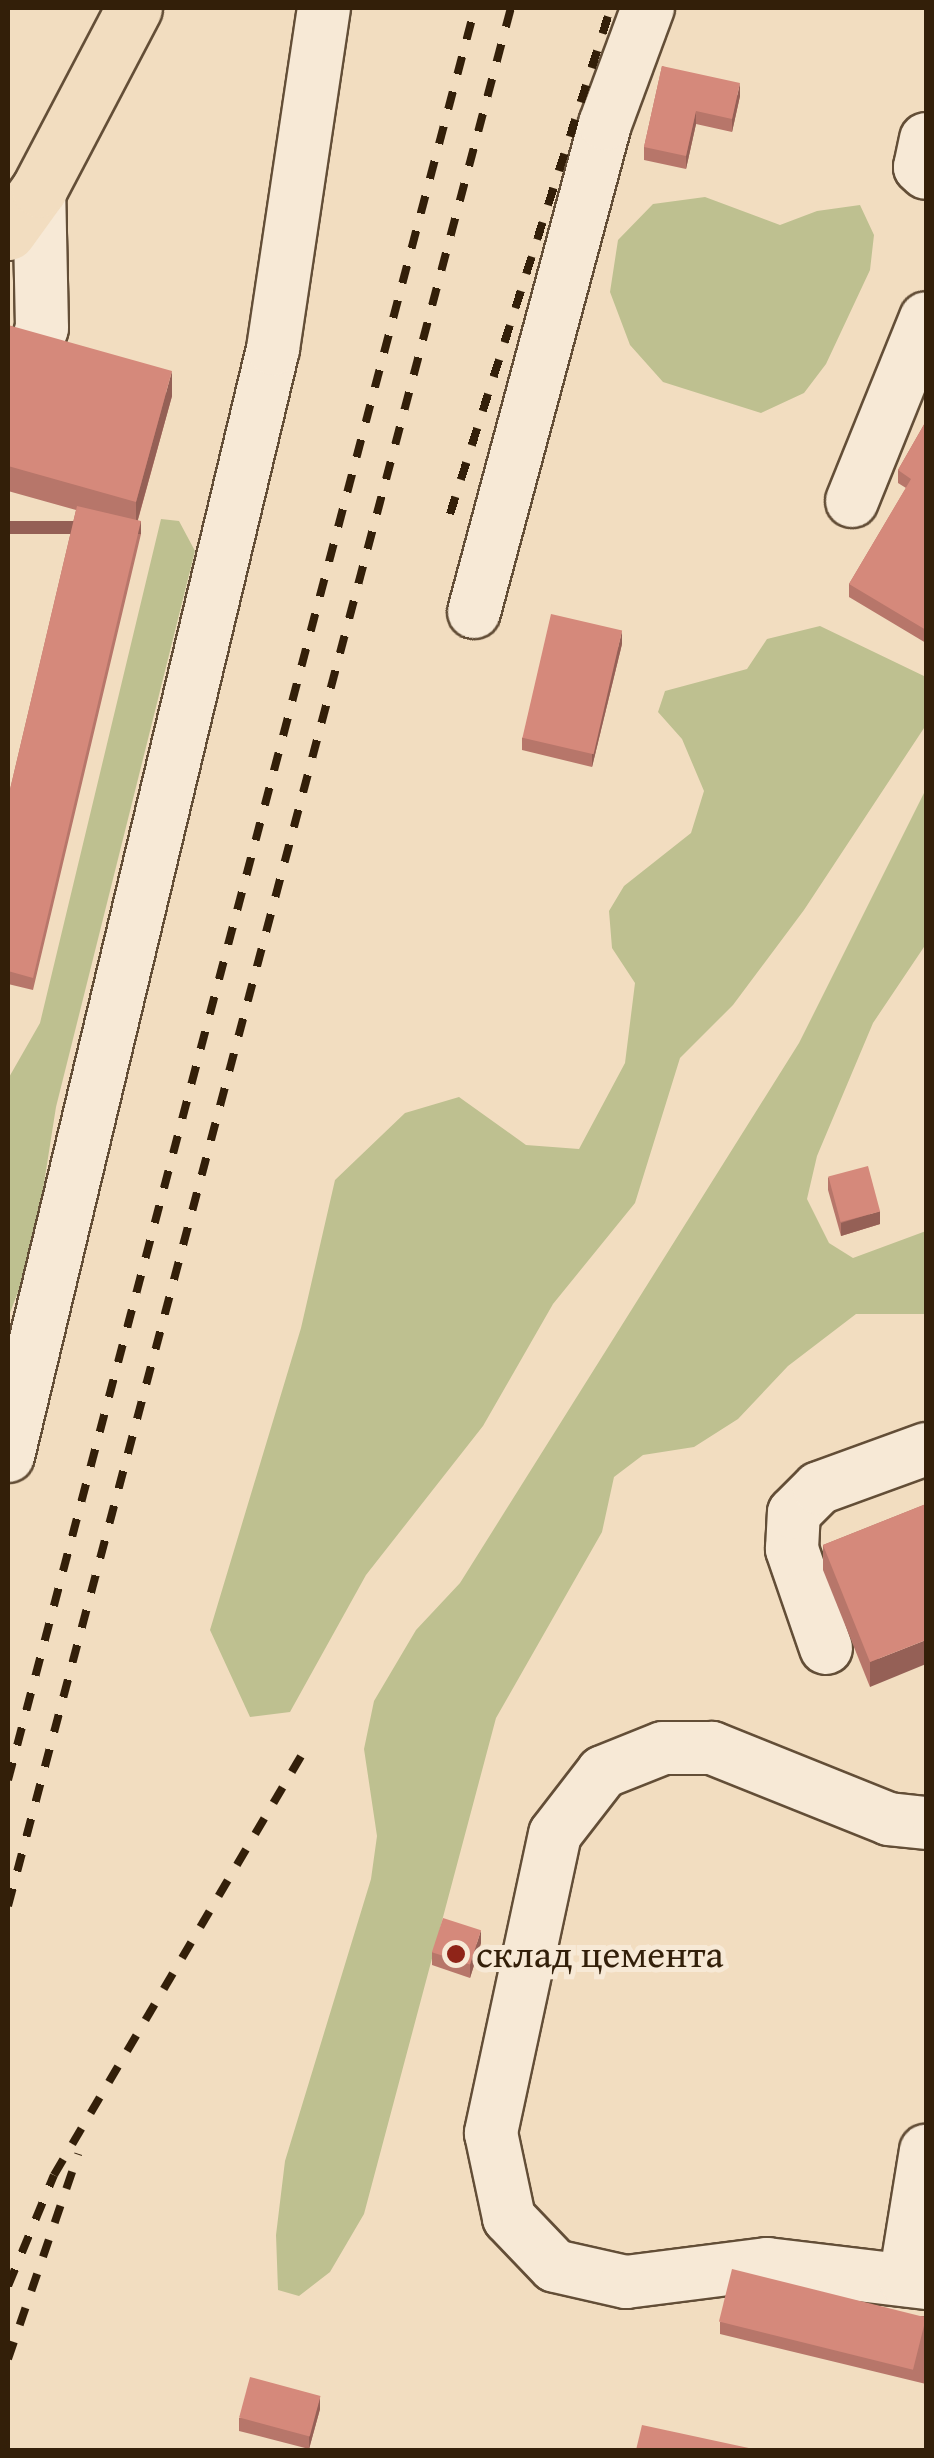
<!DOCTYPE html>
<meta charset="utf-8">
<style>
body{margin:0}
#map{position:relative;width:934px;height:2458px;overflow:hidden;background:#f2ddc0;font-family:"Gentium Book Plus",serif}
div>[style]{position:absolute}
.green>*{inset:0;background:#bec090}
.roads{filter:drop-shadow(2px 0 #634e37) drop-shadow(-2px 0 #634e37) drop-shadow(0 2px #634e37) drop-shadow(0 -2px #634e37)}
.minor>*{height:52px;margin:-26px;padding:0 26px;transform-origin:26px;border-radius:26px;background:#f7e9d6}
.major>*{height:55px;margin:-27.5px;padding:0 27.5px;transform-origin:27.5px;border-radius:27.5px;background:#f2ddc0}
.rail>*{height:8px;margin-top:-4px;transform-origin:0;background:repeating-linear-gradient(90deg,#331f09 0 18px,transparent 0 36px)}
.wall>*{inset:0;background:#b7766a}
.shaded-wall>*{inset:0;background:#956056;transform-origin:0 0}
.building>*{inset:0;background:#d5897b;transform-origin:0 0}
.dots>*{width:28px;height:28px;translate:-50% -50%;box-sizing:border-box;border:5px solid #f7e9d6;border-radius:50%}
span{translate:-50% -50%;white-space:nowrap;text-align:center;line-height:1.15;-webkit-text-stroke:10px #f7e9d6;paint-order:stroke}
.poi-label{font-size:38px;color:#331f09}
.left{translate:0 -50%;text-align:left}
.frame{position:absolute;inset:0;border:10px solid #331f09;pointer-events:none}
</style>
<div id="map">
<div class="green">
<div style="clip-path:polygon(705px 197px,780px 225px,817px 211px,860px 205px,874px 235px,870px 270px,826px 364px,804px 393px,761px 413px,663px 382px,630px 345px,610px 292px,618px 240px,653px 204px)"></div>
<div style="clip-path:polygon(161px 519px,179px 521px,195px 551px,56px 1107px,33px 1253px,8px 1318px,8px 1079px,40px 1023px)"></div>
<div style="clip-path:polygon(820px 626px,926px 677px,926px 725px,804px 910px,733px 1005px,680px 1058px,635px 1203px,553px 1304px,483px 1426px,366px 1575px,290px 1712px,250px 1717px,210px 1630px,301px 1328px,335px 1180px,405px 1113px,459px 1097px,526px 1145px,579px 1149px,625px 1063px,635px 983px,612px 948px,609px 911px,624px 886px,691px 833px,704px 791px,682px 739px,658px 712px,665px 691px,747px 669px,767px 639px)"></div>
<div style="clip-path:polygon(926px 789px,926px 944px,873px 1023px,817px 1156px,807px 1199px,829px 1243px,853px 1258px,926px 1231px,926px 1314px,856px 1314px,788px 1366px,738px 1419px,694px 1447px,643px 1455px,614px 1477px,602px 1532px,496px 1718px,364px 2214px,330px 2272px,299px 2296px,278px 2290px,276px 2235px,285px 2161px,371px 1879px,377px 1836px,364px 1749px,374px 1701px,416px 1630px,460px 1583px,799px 1043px)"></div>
</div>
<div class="roads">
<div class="minor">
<div style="left:926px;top:139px;width:29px;rotate:102deg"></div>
<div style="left:920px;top:167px;width:8px;rotate:45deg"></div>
<div style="left:33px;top:357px;width:30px;rotate:-73deg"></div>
<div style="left:42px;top:328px;width:139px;rotate:-91.2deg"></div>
<div style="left:852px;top:501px;width:197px;rotate:-68deg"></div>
<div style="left:474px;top:612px;width:505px;rotate:-74.97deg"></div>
<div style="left:605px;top:124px;width:124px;rotate:-69.7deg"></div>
<div style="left:8px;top:1456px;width:1138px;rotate:-76.54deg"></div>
<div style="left:273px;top:349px;width:345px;rotate:-81.5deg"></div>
<div style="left:826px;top:1648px;width:105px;rotate:-109deg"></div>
<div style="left:792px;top:1549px;width:36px;rotate:-87deg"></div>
<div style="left:794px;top:1513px;width:35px;rotate:-45deg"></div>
<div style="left:819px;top:1488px;width:114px;rotate:-20deg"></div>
<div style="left:926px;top:1823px;width:37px;rotate:-174deg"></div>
<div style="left:889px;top:1819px;width:191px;rotate:-158.1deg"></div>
<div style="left:712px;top:1748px;width:49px;rotate:180deg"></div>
<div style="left:663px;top:1748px;width:65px;rotate:158.2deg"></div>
<div style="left:603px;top:1772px;width:78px;rotate:127.7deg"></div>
<div style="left:555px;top:1834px;width:306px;rotate:102.1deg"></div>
<div style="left:491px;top:2133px;width:87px;rotate:78deg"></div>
<div style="left:509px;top:2218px;width:66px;rotate:46.2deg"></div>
<div style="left:555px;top:2266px;width:73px;rotate:12.7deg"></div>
<div style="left:626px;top:2282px;width:142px;rotate:-7.3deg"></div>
<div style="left:767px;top:2264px;width:160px;rotate:6.8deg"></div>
<div style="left:905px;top:2280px;width:131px;rotate:-80.8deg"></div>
</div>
<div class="major">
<div style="left:8px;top:232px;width:53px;rotate:-54.2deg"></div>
<div style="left:39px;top:189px;width:204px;rotate:-62.3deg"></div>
</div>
</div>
<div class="rail">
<div style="left:450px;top:514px;width:529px;rotate:-72.39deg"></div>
<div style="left:8px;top:1780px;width:1833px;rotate:-75.24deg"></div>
<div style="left:8px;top:1906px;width:1964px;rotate:-75.16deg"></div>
<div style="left:8px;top:2286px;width:120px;rotate:-67.5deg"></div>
<div style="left:54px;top:2175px;width:504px;rotate:-59.47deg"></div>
<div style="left:8px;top:2359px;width:217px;rotate:-71.1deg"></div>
</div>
<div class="wall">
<div style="clip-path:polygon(662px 66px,740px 96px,732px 132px,696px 124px,686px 169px,644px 160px,644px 147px)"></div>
<div style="clip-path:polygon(8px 325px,172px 396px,138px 520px,141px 534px,33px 990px,8px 984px,8px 798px,76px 510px,8px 491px)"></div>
<div style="clip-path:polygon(926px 421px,926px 643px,849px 597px,849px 584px,906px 488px,898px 483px,898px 470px)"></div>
<div style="clip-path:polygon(622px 644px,592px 767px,522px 750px,522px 738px)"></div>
<div style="clip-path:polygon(828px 1177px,880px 1224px,841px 1236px,828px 1190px)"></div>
<div style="clip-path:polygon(926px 1504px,870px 1687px,823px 1570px,823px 1545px)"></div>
<div style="clip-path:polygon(481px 1943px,470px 1978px,432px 1965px,432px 1952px)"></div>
<div style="clip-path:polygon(926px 2316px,926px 2384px,720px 2334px,720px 2322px)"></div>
<div style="clip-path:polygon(320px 2409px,309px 2449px,239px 2431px,239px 2418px)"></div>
</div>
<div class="shaded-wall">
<div style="clip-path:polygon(740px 83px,740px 96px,732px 132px,732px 119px)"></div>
<div style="clip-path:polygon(696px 111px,696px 124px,686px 169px,686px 156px)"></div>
<div style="clip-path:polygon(172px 371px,172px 396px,136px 526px,136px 502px)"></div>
<div style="left:141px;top:521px;width:13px;height:470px;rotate:90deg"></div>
<div style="clip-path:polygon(622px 631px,622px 644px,592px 767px,592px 754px)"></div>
<div style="clip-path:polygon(880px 1211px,880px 1224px,841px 1236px,841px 1223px)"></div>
<div style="clip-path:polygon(926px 1640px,926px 1664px,870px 1687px,870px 1662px)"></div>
<div style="clip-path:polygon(481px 1930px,481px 1943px,470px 1978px,470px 1965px)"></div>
<div style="clip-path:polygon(320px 2396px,320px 2409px,309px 2449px,309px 2436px)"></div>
</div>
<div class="building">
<div style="clip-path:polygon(662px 66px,740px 83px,732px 119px,696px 111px,686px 156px,644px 147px)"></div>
<div style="clip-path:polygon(8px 325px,172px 371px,136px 502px,8px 466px)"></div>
<div style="clip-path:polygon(926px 421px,926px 630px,849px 584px,911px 479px,898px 470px)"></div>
<div style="clip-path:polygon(77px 506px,141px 521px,33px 978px,8px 971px,8px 798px)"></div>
<div style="left:551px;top:614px;width:73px;height:127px;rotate:13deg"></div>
<div style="left:868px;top:1166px;width:47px;height:41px;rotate:75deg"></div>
<div style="clip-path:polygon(926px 1504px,926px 1640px,870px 1662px,823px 1545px)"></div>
<div style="left:443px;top:1918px;width:40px;height:36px;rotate:18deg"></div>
<div style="left:732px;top:2269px;width:200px;height:54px;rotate:14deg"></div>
<div style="left:250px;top:2377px;width:73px;height:42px;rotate:15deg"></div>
<div style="clip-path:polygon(642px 2425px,758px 2450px,636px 2450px)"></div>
</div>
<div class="dots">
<div style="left:456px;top:1954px;background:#8f2418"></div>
</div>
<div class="poi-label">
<span class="left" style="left:476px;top:1954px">склад цемента</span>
</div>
<div class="frame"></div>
</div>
